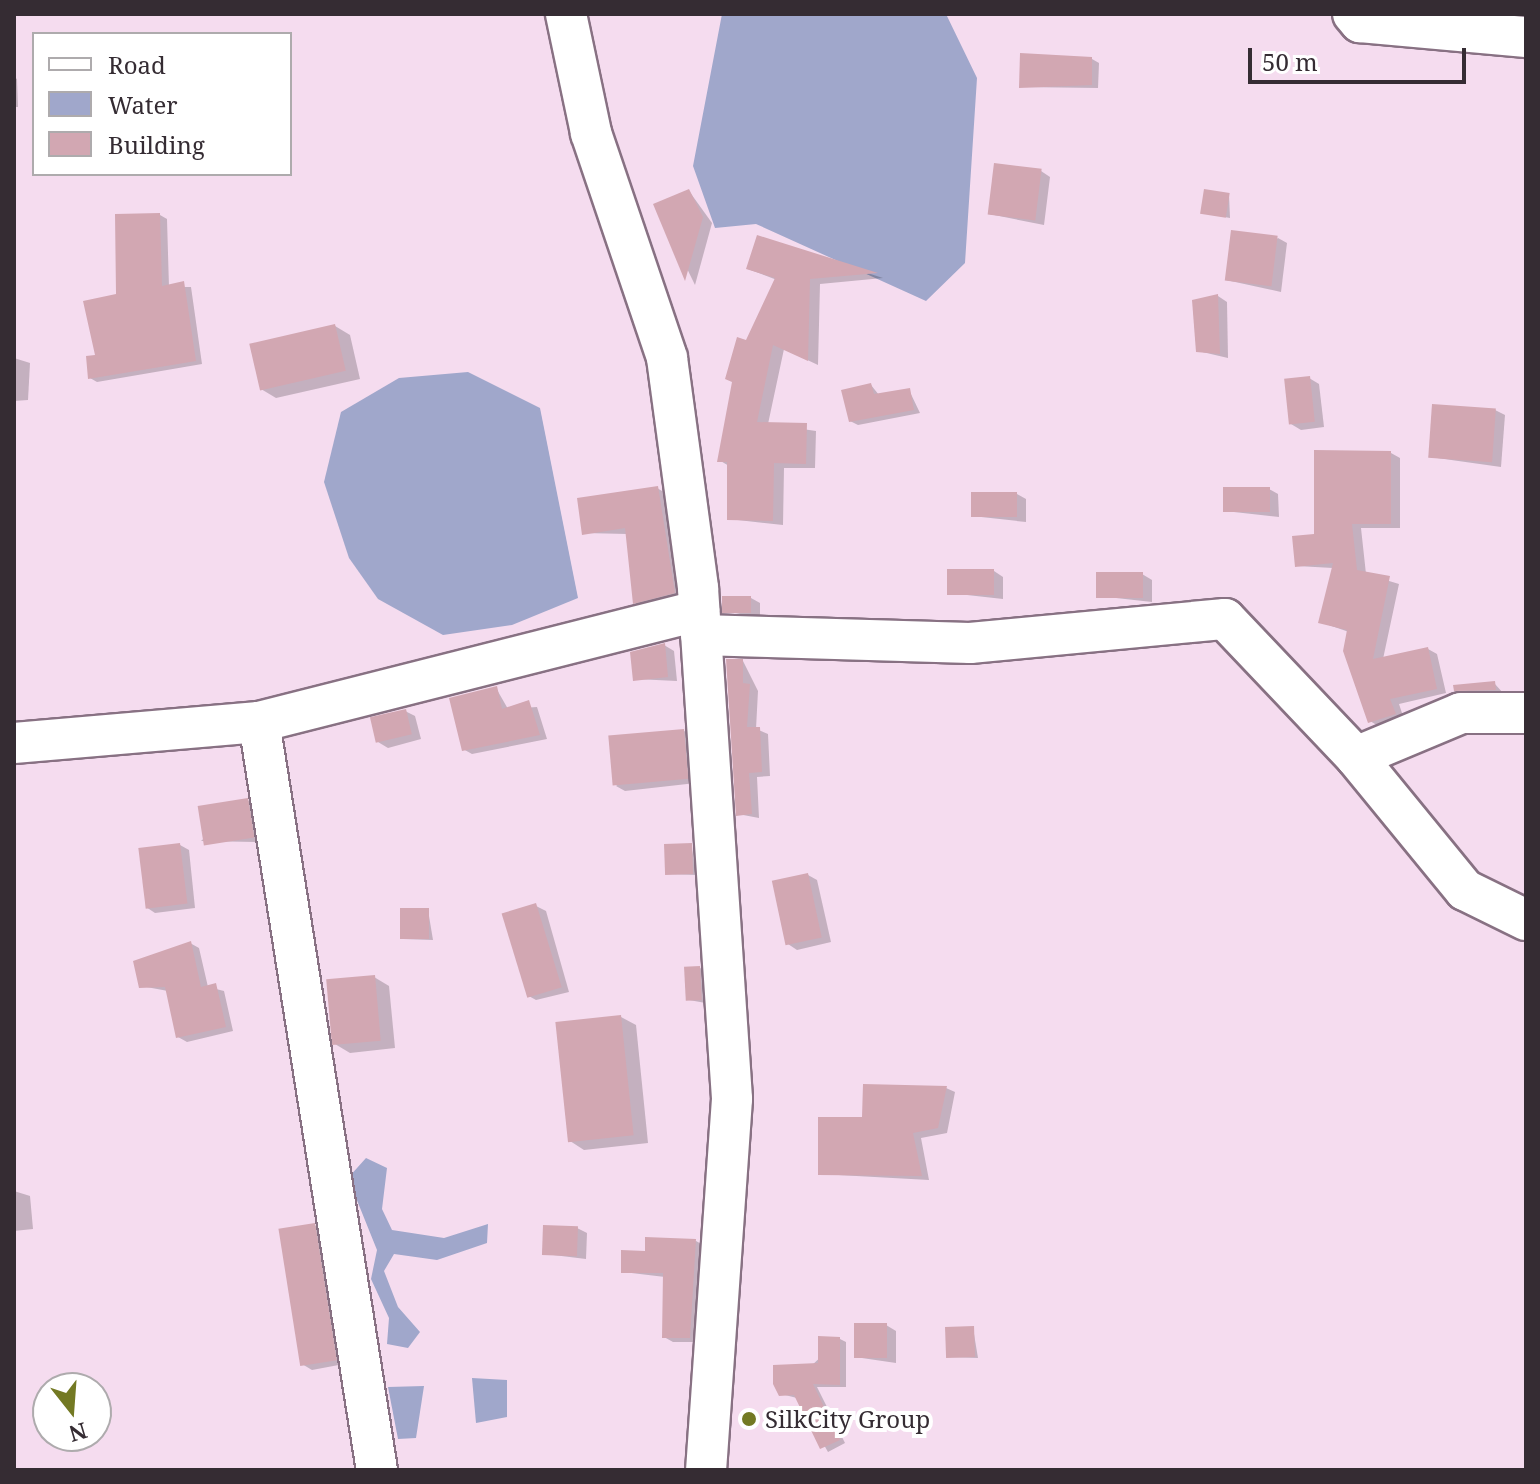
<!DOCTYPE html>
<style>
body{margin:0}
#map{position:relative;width:1540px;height:1484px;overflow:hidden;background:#f5dcef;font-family:"Noto Serif",serif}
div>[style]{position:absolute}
.water>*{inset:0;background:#a0a7cb}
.shadow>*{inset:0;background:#0003}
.building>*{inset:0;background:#d2a7b2;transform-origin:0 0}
.roads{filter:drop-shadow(2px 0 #887183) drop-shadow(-2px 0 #887183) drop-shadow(0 2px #887183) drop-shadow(0 -2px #887183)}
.minor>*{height:40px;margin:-20px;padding:0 20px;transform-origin:20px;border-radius:20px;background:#fff}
.dots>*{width:22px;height:22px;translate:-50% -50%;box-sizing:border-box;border:4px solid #fff;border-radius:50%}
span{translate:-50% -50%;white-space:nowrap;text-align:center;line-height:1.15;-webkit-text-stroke:8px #fff;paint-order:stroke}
.poi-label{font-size:24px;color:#352c33}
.left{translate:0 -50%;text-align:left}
.frame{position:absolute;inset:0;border:16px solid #352c33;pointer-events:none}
.legend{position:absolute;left:32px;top:32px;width:260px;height:144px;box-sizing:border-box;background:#fff;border:2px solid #aeabad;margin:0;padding:10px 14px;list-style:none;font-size:24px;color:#352c33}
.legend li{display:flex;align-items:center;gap:16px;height:40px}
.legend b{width:40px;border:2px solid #aeabad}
.north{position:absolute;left:32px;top:1372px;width:80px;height:80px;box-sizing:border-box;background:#fff;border:2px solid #aeabad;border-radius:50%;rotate:163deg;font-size:22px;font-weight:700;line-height:32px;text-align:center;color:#352c33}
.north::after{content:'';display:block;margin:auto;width:28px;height:36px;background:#737923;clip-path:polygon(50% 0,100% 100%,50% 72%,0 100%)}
.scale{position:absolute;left:1248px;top:48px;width:218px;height:36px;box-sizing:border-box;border:4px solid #352c33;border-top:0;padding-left:10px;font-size:24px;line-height:28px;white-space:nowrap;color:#352c33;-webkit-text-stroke:6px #fff;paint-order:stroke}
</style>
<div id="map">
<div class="water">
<div style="clip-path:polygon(722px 14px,946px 14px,977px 78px,965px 263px,926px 301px,756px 224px,715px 228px,693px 166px)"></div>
<div style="clip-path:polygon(468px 372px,540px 408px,578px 598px,512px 625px,443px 635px,378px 599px,349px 558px,324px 482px,341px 412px,399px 378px)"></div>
<div style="clip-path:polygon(366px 1158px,387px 1168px,382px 1209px,392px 1230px,444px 1238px,488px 1224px,487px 1243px,437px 1260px,394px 1254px,384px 1271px,398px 1307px,420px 1332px,408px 1348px,387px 1344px,389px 1318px,371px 1279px,377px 1250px,348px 1178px)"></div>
<div style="clip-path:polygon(472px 1378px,507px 1380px,507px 1417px,476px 1423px)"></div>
<div style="clip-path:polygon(424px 1386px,416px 1438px,398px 1439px,388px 1387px)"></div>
</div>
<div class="shadow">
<div style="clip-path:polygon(1092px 59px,1099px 63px,1098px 88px,1021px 87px)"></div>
<div style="clip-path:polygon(14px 77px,17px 79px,18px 107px,14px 107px)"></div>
<div style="clip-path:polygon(1041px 171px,1050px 177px,1044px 225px,989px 214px)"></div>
<div style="clip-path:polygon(689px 191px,712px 223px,695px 285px,656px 205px)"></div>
<div style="clip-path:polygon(1229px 195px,1230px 218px,1203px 213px)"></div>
<div style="clip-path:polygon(160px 215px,167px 219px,169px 287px,191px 287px,202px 364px,97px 382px,90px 378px,98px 357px)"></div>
<div style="clip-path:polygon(758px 238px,883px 278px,820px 284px,818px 365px,784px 349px,768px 424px,816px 431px,815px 468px,784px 468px,783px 525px,729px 519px,729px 466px,719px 460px,747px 342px,777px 280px,748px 269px)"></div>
<div style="clip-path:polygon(1278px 238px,1287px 243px,1281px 292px,1226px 280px)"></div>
<div style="clip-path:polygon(1218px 296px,1227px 302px,1228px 358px,1198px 351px)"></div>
<div style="clip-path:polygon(335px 326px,350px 335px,360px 379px,276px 398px,261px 389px)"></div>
<div style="clip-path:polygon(14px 358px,30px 363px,28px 400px,14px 401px)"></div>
<div style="clip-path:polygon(1309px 378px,1319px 384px,1324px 427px,1301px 430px,1291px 424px)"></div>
<div style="clip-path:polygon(871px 385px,879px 395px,909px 390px,920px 413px,858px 425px,850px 421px)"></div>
<div style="clip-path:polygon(1495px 410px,1505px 415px,1501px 467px,1430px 457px)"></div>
<div style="clip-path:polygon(1391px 453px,1400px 458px,1400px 528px,1361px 528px,1366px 574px,1399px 584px,1383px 659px,1428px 649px,1437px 654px,1446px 693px,1399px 704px,1404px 719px,1380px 727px,1370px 721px,1349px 632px,1320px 622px,1333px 568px,1297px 566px)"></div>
<div style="clip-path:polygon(657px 488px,667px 494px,684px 598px,644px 608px,635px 603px,627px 534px,584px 533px)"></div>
<div style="clip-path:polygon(1269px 489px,1278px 494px,1279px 517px,1225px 511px)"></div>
<div style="clip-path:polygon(1017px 494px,1026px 499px,1026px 522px,972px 516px)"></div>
<div style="clip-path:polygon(994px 571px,1003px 577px,1003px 599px,949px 593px)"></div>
<div style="clip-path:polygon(1142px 574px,1152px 580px,1152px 602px,1098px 596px)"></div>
<div style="clip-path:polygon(751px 598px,760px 603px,760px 618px,725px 611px)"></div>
<div style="clip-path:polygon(664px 645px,674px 651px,677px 681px,635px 679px)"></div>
<div style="clip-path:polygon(743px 661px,758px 691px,756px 729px,768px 734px,770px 776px,757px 777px,759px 818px,738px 814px)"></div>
<div style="clip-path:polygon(1494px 683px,1504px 694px,1456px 690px)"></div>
<div style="clip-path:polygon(496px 688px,508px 709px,537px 707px,547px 739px,472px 754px,463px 749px)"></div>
<div style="clip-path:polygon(405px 711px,415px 716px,421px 739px,388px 748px,378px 742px)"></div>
<div style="clip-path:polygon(684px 731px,693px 736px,696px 783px,625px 791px,616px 786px)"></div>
<div style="clip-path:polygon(247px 800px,257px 805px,263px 842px,201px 841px)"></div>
<div style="clip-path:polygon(180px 845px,189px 850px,195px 908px,155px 913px,146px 907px)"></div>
<div style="clip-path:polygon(691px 845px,697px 875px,667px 874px)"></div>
<div style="clip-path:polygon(808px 875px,817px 880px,831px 942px,797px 950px,788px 944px)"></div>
<div style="clip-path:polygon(536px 906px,546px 911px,569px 992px,536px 1000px,527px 995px)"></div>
<div style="clip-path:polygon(428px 910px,433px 940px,403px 939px)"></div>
<div style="clip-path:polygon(190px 943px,199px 948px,208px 987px,224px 991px,233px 1031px,187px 1042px,178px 1037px,168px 991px,141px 986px)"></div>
<div style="clip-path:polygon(700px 968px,709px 973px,711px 1004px,689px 1000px)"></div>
<div style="clip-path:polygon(374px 977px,389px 986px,395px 1048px,350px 1053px,335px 1044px)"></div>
<div style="clip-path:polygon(621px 1017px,636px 1025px,648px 1143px,584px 1150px,570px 1141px)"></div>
<div style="clip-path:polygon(946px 1088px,955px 1092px,947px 1133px,921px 1138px,929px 1180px,820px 1174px,864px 1119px)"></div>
<div style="clip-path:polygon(14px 1191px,30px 1196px,33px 1229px,14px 1231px)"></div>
<div style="clip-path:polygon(314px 1225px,324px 1230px,344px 1364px,312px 1370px,302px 1364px)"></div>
<div style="clip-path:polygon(577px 1228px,587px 1233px,586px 1259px,545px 1254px)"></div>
<div style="clip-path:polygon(696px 1241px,705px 1246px,698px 1342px,673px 1342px,664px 1337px,665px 1277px,623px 1272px,647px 1253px)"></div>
<div style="clip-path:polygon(886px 1325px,896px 1331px,896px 1363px,855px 1357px)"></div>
<div style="clip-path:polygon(973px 1328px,978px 1358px,948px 1357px)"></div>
<div style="clip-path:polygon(840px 1339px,846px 1342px,846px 1387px,817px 1387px,845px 1443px,828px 1452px,797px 1398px,781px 1394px)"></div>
</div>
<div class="building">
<div style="clip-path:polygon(1020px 53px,1092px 57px,1092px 85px,1019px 88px)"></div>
<div style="left:994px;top:163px;width:48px;height:52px;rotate:7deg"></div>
<div style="clip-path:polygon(689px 189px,703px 217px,685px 281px,653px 204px)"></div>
<div style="left:1204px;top:189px;width:26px;height:25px;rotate:9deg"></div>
<div style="clip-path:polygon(160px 213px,162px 286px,184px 281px,196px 361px,88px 379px,86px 356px,95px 355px,83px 301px,116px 294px,115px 214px)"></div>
<div style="left:1231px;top:230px;width:47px;height:51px;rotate:7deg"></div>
<div style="clip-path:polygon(757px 235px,878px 273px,810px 279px,808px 361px,773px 345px,757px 422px,807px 423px,806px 464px,774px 463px,773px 521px,727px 520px,727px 462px,717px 462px,732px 382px,725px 379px,737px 337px,746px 340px,775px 278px,746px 269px)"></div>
<div style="clip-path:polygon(1218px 294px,1220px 354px,1196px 352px,1192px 300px)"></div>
<div style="left:335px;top:324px;width:48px;height:88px;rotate:77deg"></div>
<div style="left:1310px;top:376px;width:46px;height:26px;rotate:84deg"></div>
<div style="clip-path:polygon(871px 383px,874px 394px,910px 388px,914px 410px,849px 422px,841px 390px)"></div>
<div style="left:1432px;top:404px;width:64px;height:54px;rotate:4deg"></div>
<div style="clip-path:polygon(1314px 450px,1391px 451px,1391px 524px,1352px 524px,1357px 570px,1390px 576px,1373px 659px,1428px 647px,1437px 689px,1390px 699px,1396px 714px,1368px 723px,1343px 651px,1347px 630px,1318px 623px,1333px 563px,1295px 567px,1292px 536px,1314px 534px)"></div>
<div style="clip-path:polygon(658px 486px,675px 593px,633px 604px,625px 528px,582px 535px,577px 498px)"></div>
<div style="left:1223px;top:487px;width:47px;height:25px"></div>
<div style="left:971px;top:492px;width:46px;height:25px"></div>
<div style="left:947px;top:569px;width:47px;height:26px"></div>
<div style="left:1096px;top:572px;width:47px;height:26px"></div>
<div style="left:722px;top:596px;width:29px;height:17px"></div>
<div style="clip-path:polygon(665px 643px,668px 677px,633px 681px,630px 652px)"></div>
<div style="clip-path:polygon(726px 659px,743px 659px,743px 683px,750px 684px,747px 727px,760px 727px,762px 772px,749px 773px,752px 814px,736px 816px)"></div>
<div style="clip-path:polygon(1495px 681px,1496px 690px,1454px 691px,1453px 685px)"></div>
<div style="clip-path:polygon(497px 686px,502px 709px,529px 700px,540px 735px,462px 751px,449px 698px)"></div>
<div style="left:406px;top:709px;width:26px;height:37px;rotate:77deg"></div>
<div style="left:684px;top:729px;width:50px;height:76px;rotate:85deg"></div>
<div style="left:248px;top:798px;width:40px;height:51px;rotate:81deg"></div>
<div style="left:180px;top:843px;width:61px;height:42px;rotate:83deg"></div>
<div style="left:692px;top:843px;width:31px;height:28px;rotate:88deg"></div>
<div style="left:808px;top:873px;width:66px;height:37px;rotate:78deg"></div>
<div style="left:536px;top:903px;width:88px;height:36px;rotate:73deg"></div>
<div style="left:429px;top:908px;width:31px;height:29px;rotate:90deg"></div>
<div style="clip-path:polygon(191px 941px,201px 987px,216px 983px,226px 1027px,176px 1038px,165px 987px,139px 988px,133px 961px)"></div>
<div style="left:700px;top:966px;width:34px;height:16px;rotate:87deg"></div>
<div style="left:375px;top:975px;width:66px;height:49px;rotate:85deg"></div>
<div style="left:621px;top:1015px;width:121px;height:66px;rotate:84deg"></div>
<div style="clip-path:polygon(863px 1084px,947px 1086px,938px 1128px,913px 1133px,922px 1176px,818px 1175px,818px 1117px,862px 1117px)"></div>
<div style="left:315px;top:1223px;width:139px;height:37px;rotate:81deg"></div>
<div style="left:543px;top:1225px;width:35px;height:30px;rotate:2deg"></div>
<div style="clip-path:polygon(645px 1237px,696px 1239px,690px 1338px,662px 1338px,663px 1273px,621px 1273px,621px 1250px,645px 1251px)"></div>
<div style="left:887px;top:1323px;width:35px;height:33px;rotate:90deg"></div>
<div style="left:974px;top:1326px;width:31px;height:29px;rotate:88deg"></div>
<div style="clip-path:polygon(818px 1336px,840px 1337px,840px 1385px,813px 1384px,840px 1440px,820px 1449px,794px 1395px,779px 1396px,773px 1384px,773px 1365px,818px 1363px)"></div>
</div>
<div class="roads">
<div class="minor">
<div style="left:566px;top:14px;width:122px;rotate:78.1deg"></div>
<div style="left:591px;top:133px;width:237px;rotate:71.3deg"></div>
<div style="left:667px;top:358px;width:232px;rotate:82.3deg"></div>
<div style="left:698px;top:588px;width:512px;rotate:86.19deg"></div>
<div style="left:732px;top:1099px;width:372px;rotate:94deg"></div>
<div style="left:1353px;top:14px;width:11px;rotate:49deg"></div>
<div style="left:1360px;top:22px;width:167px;rotate:5.2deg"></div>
<div style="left:701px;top:635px;width:269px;rotate:1.7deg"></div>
<div style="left:970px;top:643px;width:256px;rotate:-5.4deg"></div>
<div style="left:1225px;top:619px;width:190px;rotate:46.5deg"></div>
<div style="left:1356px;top:757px;width:114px;rotate:-22.7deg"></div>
<div style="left:1461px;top:713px;width:65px"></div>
<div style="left:259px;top:722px;width:757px;rotate:81.04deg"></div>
<div style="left:14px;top:743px;width:246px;rotate:-4.9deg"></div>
<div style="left:259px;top:722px;width:454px;rotate:-14.2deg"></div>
<div style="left:1356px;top:757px;width:172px;rotate:50.7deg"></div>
<div style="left:1465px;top:890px;width:68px;rotate:26.2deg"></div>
</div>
</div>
<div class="dots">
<div style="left:749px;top:1419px;background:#737923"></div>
</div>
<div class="poi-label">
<span class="left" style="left:765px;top:1419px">SilkCity Group</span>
</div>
<div class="frame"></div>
<ul class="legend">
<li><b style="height:10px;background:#fff"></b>Road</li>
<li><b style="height:22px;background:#a0a7cb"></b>Water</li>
<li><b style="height:22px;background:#d2a7b2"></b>Building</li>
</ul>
<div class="north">N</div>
<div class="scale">50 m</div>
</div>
